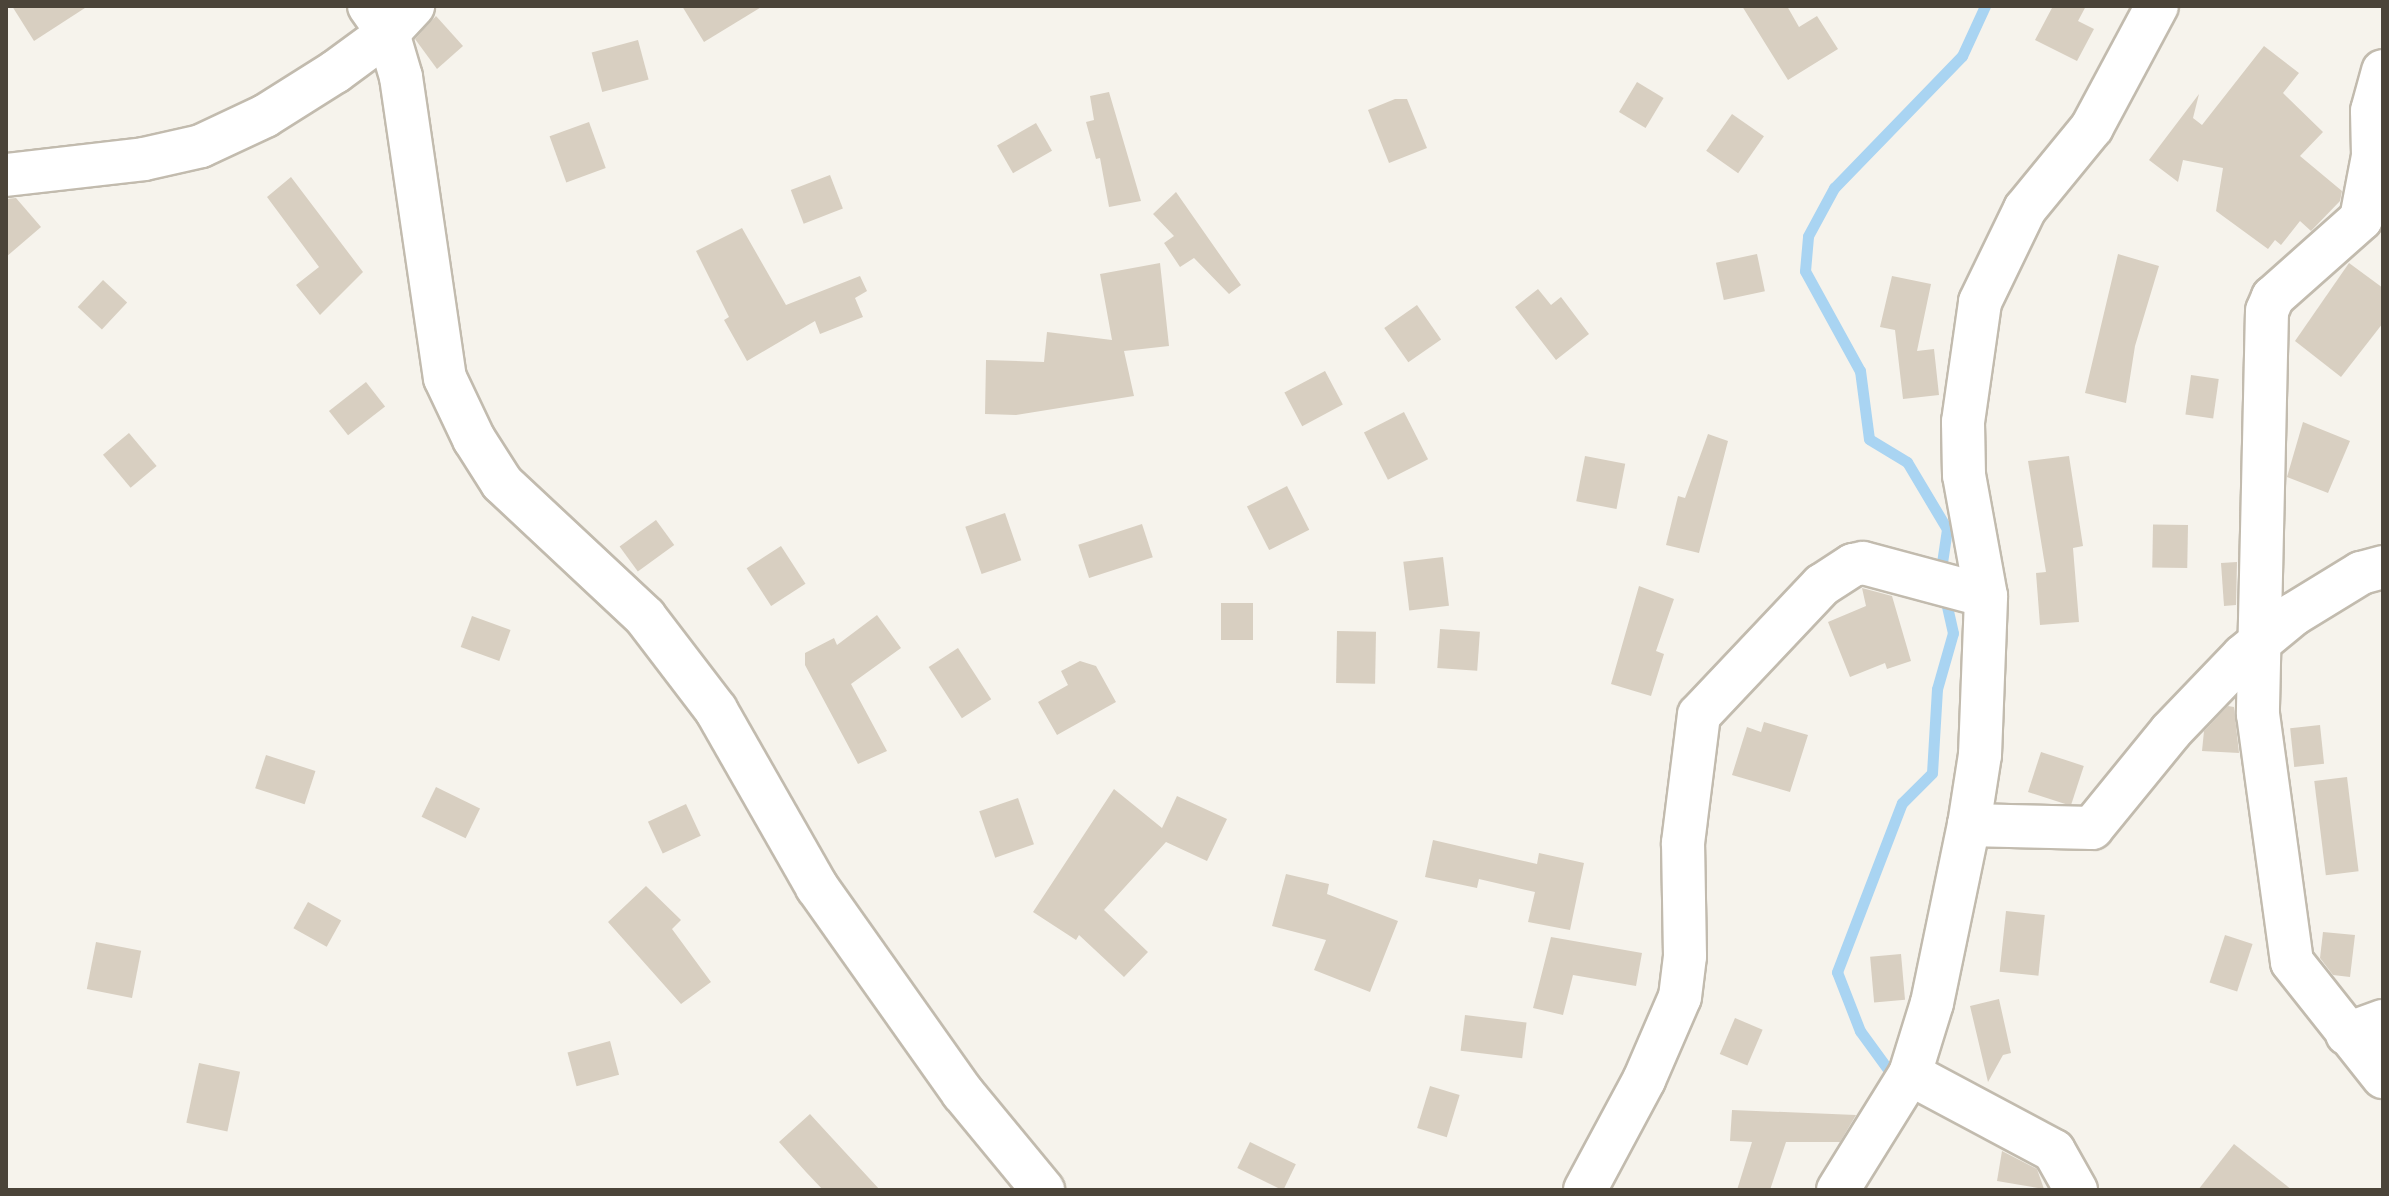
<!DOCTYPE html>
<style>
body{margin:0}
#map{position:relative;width:2389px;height:1196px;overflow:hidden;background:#f6f3ec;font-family:"Archivo Narrow",sans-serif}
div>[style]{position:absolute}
.stream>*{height:11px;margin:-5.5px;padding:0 5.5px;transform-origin:5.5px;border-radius:5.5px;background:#a9d4f2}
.building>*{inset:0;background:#d8cfc1;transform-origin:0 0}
.roads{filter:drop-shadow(2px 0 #c2bbae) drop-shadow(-2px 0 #c2bbae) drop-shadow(0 2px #c2bbae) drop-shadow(0 -2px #c2bbae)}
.street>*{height:42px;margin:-21px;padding:0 21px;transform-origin:21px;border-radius:21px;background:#fff}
span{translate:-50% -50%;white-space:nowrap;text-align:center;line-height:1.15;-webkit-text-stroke:6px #fff;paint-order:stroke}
.frame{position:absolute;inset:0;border:8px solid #4b4439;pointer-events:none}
</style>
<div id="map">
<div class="stream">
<div style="left:1940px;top:576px;width:48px;rotate:-81.5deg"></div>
<div style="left:1947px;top:529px;width:78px;rotate:-120.8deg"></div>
<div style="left:1907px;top:462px;width:44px;rotate:-148.8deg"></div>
<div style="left:1869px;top:439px;width:69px;rotate:-97.5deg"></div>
<div style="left:1860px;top:371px;width:114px;rotate:-118.8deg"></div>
<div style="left:1805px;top:271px;width:35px;rotate:-85deg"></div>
<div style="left:1808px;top:236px;width:55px;rotate:-61.6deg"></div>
<div style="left:1834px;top:188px;width:184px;rotate:-45.9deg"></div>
<div style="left:1962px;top:56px;width:55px;rotate:-65.3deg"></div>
<div style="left:1895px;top:1079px;width:59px;rotate:-126.1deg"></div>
<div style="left:1860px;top:1031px;width:63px;rotate:-111.3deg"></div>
<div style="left:1837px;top:972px;width:181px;rotate:-69deg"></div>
<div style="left:1902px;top:803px;width:42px;rotate:-45deg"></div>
<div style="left:1932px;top:773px;width:84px;rotate:-86.6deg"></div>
<div style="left:1937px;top:689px;width:58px;rotate:-74.1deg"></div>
<div style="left:1953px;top:633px;width:41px;rotate:-102.7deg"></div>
</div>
<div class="building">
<div style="clip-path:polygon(12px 6px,88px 6px,34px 41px)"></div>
<div style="clip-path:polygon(682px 6px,763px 6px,704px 42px)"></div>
<div style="clip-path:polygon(1742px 6px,1787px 6px,1799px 27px,1817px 16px,1838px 49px,1788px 80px)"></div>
<div style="clip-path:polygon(2053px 6px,2086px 6px,2078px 21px,2094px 29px,2077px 61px,2035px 40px)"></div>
<div style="clip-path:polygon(436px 16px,463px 46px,437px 69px,415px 39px)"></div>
<div style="left:638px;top:40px;width:41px;height:48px;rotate:75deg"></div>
<div style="clip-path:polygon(2264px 46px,2299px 73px,2283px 93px,2323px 132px,2300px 156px,2342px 191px,2340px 201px,2311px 231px,2300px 221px,2281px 245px,2275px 240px,2268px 249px,2216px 211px,2223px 168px,2183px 160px,2178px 182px,2149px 160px,2199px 94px,2193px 118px,2202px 125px)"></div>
<div style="left:1637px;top:82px;width:31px;height:35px;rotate:31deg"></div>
<div style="clip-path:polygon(1109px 92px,1141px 201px,1109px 207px,1100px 158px,1096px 159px,1086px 122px,1094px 120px,1090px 96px)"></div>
<div style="clip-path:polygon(1395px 99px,1407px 99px,1427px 148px,1389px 163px,1368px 110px)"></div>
<div style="left:1732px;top:114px;width:39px;height:45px;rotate:35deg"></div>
<div style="left:589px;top:122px;width:49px;height:42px;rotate:70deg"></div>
<div style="left:1036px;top:123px;width:32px;height:45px;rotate:60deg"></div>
<div style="left:830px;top:175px;width:36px;height:42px;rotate:69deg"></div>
<div style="clip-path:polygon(291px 177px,363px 272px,320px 315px,296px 285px,319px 267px,267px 197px)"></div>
<div style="clip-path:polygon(1176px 192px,1241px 285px,1229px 294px,1194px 258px,1180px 267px,1164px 243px,1174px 236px,1153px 214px)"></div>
<div style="clip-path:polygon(16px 198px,41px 227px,6px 257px,6px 199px)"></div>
<div style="clip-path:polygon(742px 228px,786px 305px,860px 276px,867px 291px,855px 298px,863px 317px,820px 334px,815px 321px,747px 361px,724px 320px,729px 317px,696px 251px)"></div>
<div style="left:1757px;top:254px;width:38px;height:42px;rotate:78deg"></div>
<div style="clip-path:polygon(2118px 254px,2159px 266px,2135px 346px,2126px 403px,2085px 393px)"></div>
<div style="clip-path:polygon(1160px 263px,1169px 346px,1124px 351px,1134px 396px,1016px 415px,985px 414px,986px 360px,1044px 362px,1047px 332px,1112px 340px,1100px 274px)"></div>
<div style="clip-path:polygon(2349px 263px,2383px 288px,2383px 323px,2341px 377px,2295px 341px)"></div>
<div style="clip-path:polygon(1892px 276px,1931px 284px,1917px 351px,1934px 349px,1939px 395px,1903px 399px,1895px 330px,1880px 327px)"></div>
<div style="left:103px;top:280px;width:33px;height:37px;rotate:43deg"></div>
<div style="clip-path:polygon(1538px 289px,1551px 305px,1561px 297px,1589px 334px,1556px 360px,1515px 307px)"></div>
<div style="left:1417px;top:305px;width:42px;height:40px;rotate:55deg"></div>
<div style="left:1325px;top:371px;width:38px;height:46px;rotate:62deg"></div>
<div style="left:2191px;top:375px;width:28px;height:40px;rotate:8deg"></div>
<div style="left:366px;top:382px;width:31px;height:47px;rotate:52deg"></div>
<div style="left:1404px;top:412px;width:53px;height:45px;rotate:63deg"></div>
<div style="clip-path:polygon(2303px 422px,2350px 441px,2328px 493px,2287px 477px)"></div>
<div style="left:129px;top:433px;width:43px;height:34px;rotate:50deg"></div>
<div style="clip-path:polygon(1708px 434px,1728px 441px,1699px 553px,1666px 545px,1678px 496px,1685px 498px)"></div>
<div style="left:1585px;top:456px;width:41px;height:46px;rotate:11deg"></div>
<div style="clip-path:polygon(2069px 456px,2083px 546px,2073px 548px,2079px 622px,2040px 625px,2036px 573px,2046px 572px,2028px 461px)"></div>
<div style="left:1287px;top:486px;width:49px;height:45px;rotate:63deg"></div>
<div style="left:1005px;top:513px;width:50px;height:42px;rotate:71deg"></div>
<div style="left:656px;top:520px;width:31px;height:45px;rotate:54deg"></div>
<div style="left:1142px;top:524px;width:35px;height:67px;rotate:72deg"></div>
<div style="left:2188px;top:525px;width:43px;height:35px;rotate:91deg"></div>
<div style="left:781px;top:546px;width:45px;height:41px;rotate:57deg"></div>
<div style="left:1443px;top:557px;width:49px;height:40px;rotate:83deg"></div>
<div style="clip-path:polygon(2237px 562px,2236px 605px,2224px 606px,2221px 563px)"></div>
<div style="clip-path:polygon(1639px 586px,1674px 599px,1656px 651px,1664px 654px,1651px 696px,1611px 684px)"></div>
<div style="clip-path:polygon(1862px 588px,1892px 596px,1911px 661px,1887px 669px,1885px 663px,1850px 677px,1828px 622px,1866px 606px)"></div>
<div style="left:1253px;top:603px;width:37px;height:32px;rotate:90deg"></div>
<div style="clip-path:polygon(877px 615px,901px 648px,851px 684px,887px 751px,858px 764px,805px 665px,805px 653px,834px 638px,837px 645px)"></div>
<div style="left:472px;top:616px;width:41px;height:33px;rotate:20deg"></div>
<div style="left:1440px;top:629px;width:40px;height:39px;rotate:4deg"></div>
<div style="left:1337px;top:631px;width:39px;height:52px;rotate:1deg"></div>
<div style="left:958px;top:648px;width:61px;height:35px;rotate:57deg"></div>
<div style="clip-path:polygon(1080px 661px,1096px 666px,1116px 702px,1057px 735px,1038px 702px,1068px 685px,1061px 671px)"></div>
<div style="clip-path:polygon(2228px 706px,2234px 707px,2239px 753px,2202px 751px,2204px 731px)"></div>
<div style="clip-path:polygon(1764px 722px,1808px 735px,1790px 792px,1732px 775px,1747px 727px,1761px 732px)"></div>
<div style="left:2320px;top:725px;width:39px;height:30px;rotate:84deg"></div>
<div style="left:2041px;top:752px;width:45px;height:42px;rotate:18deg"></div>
<div style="left:266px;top:755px;width:52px;height:35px;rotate:18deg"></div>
<div style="left:2347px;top:777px;width:95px;height:33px;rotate:83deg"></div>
<div style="left:436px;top:787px;width:49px;height:33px;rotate:26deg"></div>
<div style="clip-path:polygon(1114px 789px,1162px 828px,1177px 796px,1227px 819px,1207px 861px,1166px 842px,1104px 910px,1148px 952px,1124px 977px,1079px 935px,1076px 940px,1033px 912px)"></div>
<div style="left:1018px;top:798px;width:49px;height:41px;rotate:71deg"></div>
<div style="left:686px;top:804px;width:35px;height:42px;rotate:65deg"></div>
<div style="clip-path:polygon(1433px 840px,1537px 864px,1539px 853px,1584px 863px,1570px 930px,1528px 922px,1535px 892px,1479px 879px,1477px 888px,1425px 877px)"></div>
<div style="clip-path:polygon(1286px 874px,1329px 884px,1327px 894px,1398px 921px,1370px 992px,1314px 970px,1326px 940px,1272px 926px)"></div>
<div style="clip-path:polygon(646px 886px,681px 920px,672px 929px,711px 982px,681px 1004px,608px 922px)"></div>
<div style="left:308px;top:902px;width:38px;height:30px;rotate:29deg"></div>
<div style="left:2006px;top:911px;width:39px;height:61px;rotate:6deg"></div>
<div style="clip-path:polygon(2323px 932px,2355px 935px,2350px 977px,2333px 975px,2320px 958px)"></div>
<div style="left:2225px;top:935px;width:29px;height:50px;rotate:18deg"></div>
<div style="clip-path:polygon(1551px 937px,1642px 953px,1636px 986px,1573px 975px,1563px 1015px,1533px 1008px)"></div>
<div style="left:96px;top:942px;width:46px;height:48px;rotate:11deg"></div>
<div style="left:1901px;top:954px;width:46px;height:31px;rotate:85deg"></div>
<div style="clip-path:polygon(1999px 999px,2011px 1053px,2003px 1055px,1988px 1082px,1970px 1006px)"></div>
<div style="left:1465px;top:1015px;width:62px;height:36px;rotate:7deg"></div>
<div style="left:1735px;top:1018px;width:30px;height:39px;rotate:23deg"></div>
<div style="left:610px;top:1041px;width:35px;height:44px;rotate:75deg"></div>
<div style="left:199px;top:1063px;width:42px;height:61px;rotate:12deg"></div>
<div style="left:1430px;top:1086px;width:31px;height:44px;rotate:17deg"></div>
<div style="clip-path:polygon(1732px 1110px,1856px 1115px,1840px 1142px,1786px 1142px,1770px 1190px,1737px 1190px,1752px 1142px,1730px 1141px)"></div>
<div style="clip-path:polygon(810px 1114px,832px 1138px,880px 1190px,823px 1190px,806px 1172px,779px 1142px)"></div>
<div style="left:1250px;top:1142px;width:51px;height:29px;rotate:26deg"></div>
<div style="clip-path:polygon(2234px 1144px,2292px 1190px,2198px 1190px)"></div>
<div style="clip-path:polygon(2002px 1151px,2037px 1169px,2044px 1189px,1997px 1181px)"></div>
</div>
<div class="roads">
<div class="street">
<div style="left:369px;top:6px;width:33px;rotate:55deg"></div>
<div style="left:388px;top:33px;width:46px;rotate:73.5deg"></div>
<div style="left:401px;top:77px;width:304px;rotate:81.7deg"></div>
<div style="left:445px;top:378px;width:68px;rotate:64.6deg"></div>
<div style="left:474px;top:439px;width:52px;rotate:57.5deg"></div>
<div style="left:502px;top:483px;width:196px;rotate:43.1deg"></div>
<div style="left:645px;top:617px;width:117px;rotate:52.6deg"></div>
<div style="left:716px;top:710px;width:204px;rotate:60.3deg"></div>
<div style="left:817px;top:887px;width:252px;rotate:54.7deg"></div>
<div style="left:963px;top:1093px;width:126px;rotate:50.5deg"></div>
<div style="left:2383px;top:71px;width:41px;rotate:105.4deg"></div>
<div style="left:2372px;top:111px;width:45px;rotate:88.7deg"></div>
<div style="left:2373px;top:156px;width:64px;rotate:100.8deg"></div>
<div style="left:2361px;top:219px;width:118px;rotate:138.4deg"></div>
<div style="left:2273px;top:297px;width:15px;rotate:113deg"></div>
<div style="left:2267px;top:311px;width:403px;rotate:91.3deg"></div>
<div style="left:2258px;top:714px;width:250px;rotate:82.2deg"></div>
<div style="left:2292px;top:962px;width:147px;rotate:51.6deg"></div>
<div style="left:6px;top:175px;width:139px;rotate:-6.6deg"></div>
<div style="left:144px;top:159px;width:58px;rotate:-12.8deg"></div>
<div style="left:201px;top:146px;width:71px;rotate:-25.1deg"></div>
<div style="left:265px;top:116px;width:83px;rotate:-32.2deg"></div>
<div style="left:335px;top:72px;width:66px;rotate:-36.3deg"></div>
<div style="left:388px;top:33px;width:37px;rotate:-47deg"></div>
<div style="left:1969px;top:825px;width:123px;rotate:1.4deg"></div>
<div style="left:2092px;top:828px;width:125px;rotate:-50.8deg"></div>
<div style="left:2171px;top:731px;width:104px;rotate:-46.2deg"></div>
<div style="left:2243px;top:656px;width:66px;rotate:-39.5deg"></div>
<div style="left:2294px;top:614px;width:79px;rotate:-31.5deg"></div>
<div style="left:2361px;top:573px;width:23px;rotate:-15deg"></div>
<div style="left:2347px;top:1034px;width:38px;rotate:-20deg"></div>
<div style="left:1910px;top:1074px;width:163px;rotate:28.1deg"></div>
<div style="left:2054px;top:1151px;width:45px;rotate:60.6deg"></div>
<div style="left:1585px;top:1190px;width:125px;rotate:-61.8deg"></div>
<div style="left:1644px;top:1080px;width:90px;rotate:-66.6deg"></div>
<div style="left:1680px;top:997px;width:41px;rotate:-83deg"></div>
<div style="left:1685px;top:956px;width:113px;rotate:-91deg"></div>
<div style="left:1683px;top:843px;width:129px;rotate:-82.9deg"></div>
<div style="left:1699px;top:715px;width:179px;rotate:-46.6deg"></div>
<div style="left:1822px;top:585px;width:37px;rotate:-33deg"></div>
<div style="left:1853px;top:565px;width:10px;rotate:-11deg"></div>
<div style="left:1863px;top:563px;width:127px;rotate:15deg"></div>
<div style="left:1838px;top:1190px;width:137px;rotate:-58.2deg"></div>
<div style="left:1910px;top:1074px;width:74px;rotate:-72.8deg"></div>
<div style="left:1932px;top:1003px;width:182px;rotate:-78.3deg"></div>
<div style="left:1969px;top:825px;width:71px;rotate:-81.1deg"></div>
<div style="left:1980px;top:755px;width:159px;rotate:-87.8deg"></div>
<div style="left:1986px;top:596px;width:123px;rotate:-100.3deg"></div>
<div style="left:1964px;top:475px;width:53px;rotate:-91.1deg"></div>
<div style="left:1963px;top:422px;width:121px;rotate:-81.9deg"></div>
<div style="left:1980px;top:302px;width:103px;rotate:-64.2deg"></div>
<div style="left:2025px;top:209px;width:106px;rotate:-50.7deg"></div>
<div style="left:2092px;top:127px;width:137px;rotate:-61.8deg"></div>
</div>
</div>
<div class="frame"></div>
</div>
